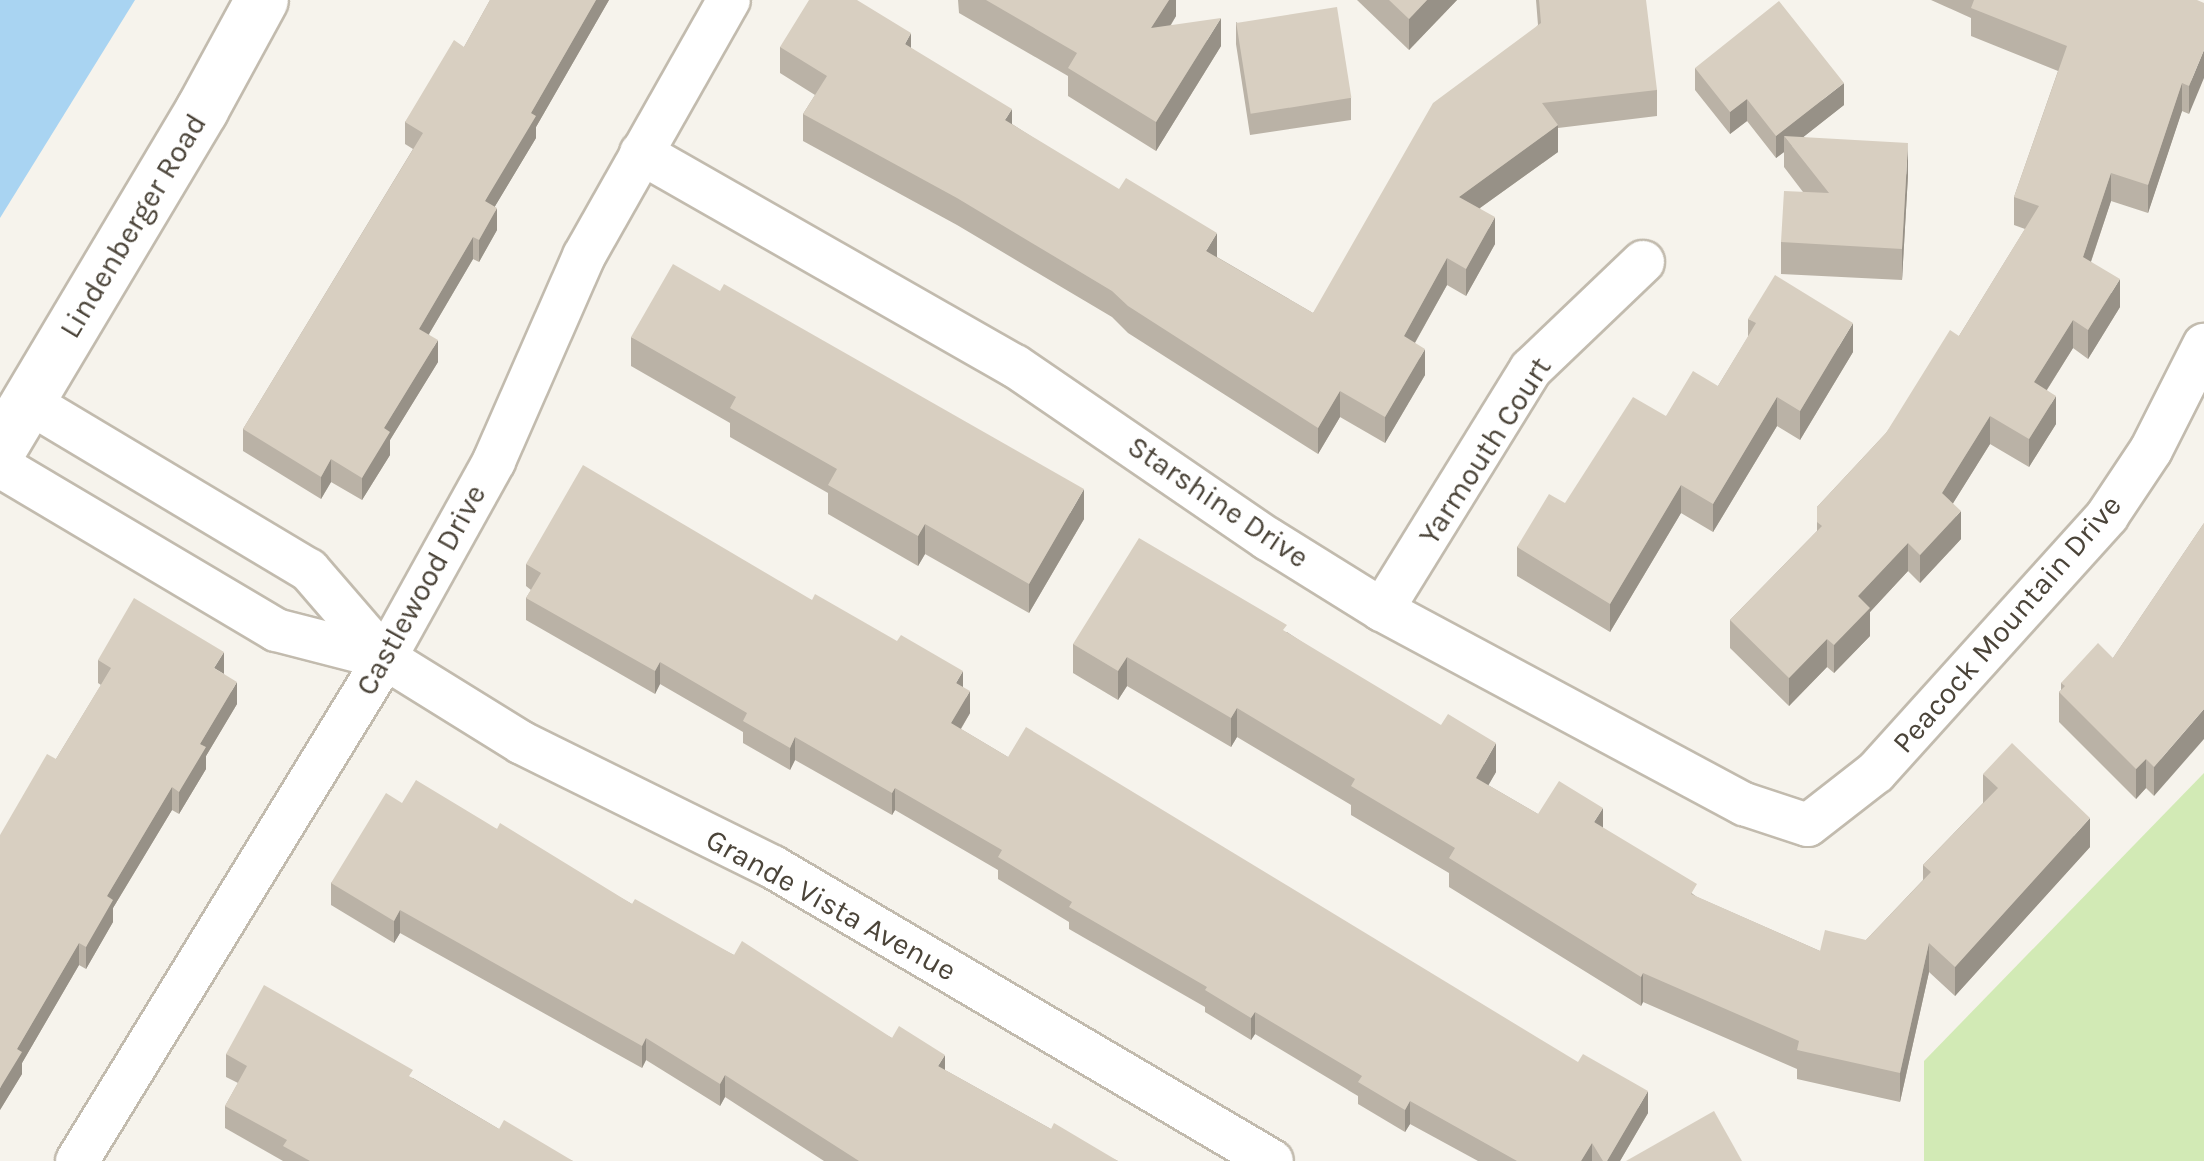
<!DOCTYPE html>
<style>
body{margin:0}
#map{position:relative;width:2204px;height:1161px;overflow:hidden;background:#f6f3ec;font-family:Karla,sans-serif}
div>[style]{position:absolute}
.green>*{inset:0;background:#d2eab5}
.water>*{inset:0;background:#a9d4f2}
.roads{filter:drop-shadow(2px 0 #c2bbae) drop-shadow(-2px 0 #c2bbae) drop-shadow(0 2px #c2bbae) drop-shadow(0 -2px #c2bbae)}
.minor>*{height:42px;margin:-21px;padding:0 21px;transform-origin:21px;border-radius:21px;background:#fff}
.tertiary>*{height:52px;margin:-26px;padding:0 26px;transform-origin:26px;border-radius:26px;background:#fff}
.wall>*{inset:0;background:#bab2a6}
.shaded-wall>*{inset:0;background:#979187}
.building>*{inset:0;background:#d8cfc1;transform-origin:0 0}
span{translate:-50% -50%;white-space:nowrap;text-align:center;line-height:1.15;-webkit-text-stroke:8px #fff;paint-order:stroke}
.street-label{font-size:30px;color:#4b4439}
</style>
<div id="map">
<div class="green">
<div style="clip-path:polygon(2204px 773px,2204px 1161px,1924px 1161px,1924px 1061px)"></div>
</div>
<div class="water">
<div style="clip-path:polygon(0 0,135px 0,0 218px)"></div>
</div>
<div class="roads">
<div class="minor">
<div style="left:641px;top:153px;width:430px;rotate:29.7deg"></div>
<div style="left:1015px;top:366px;width:306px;rotate:34.4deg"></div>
<div style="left:1268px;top:539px;width:134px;rotate:31.9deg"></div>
<div style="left:1382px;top:610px;width:411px;rotate:28.2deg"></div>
<div style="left:1744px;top:804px;width:67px;rotate:18.2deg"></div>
<div style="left:1808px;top:825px;width:86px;rotate:-37.9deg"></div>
<div style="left:1876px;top:772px;width:345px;rotate:-47.9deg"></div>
<div style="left:2107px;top:516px;width:79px;rotate:-56.3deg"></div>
<div style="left:2151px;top:450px;width:118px;rotate:-63.2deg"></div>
<div style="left:28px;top:402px;width:327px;rotate:30.9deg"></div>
<div style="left:309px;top:570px;width:116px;rotate:49.2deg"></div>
<div style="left:0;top:466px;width:321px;rotate:30.7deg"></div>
<div style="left:276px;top:630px;width:113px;rotate:14.4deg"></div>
<div style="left:385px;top:658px;width:161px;rotate:31.8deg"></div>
<div style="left:522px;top:743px;width:280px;rotate:26.3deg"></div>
<div style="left:773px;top:867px;width:579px;rotate:30.51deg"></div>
<div style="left:1382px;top:610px;width:283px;rotate:-58.3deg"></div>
<div style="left:1531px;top:369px;width:155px;rotate:-43.7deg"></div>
<div style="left:77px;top:1161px;width:590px;rotate:-58.52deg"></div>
<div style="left:385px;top:658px;width:225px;rotate:-61deg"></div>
<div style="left:494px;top:461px;width:224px;rotate:-66.3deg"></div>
<div style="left:584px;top:256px;width:294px;rotate:-60.5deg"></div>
</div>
<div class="tertiary">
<div style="left:0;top:449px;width:395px;rotate:-59.2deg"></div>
<div style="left:202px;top:110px;width:125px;rotate:-61.4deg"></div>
</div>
</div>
<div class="wall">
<div style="clip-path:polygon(490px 0,609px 0,536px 127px,536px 138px,495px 206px,497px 230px,479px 262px,473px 259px,429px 334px,438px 362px,390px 440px,390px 455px,362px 500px,331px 482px,321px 499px,243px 451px,243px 429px,413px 149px,405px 144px,405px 122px,464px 47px)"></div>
<div style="clip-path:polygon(958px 0,1176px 0,1176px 16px,1171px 25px,1221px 46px,1156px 151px,1068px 96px,1068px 76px,959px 13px)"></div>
<div style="clip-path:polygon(1357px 0,1457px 0,1409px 50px)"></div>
<div style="clip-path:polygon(1536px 0,1539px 0,1657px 90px,1657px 116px,1558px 128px,1558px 152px,1480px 208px,1495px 244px,1466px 296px,1447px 285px,1415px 343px,1425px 375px,1385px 443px,1340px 417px,1318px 454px,1128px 333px,1112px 317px,957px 225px,803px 141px,803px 114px,815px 95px,780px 73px,780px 47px,911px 48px,1012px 124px,1217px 257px,1313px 313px,1538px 25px)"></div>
<div style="clip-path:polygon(1931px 0,2197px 0,2189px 114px,2182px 111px,2148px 213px,2111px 201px,2091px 262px,2120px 307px,2088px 359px,2073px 348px,2047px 390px,2056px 424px,2029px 467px,1990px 444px,1953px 503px,1961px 539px,1920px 583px,1908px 571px,1870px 612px,1870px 636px,1834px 673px,1827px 667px,1789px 706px,1730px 648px,1730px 620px,1817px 531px,1817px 507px,1886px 433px,1959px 336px,2025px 229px,2014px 225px,2014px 197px,2058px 71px,1971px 36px,1971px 18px)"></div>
<div style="clip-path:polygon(1236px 22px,1351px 98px,1351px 120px,1250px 135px,1236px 44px)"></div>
<div style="clip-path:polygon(1695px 68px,1844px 105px,1803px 137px,1908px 175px,1902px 280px,1781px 274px,1781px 242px,1803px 192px,1784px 167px,1784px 152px,1776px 158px,1747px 121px,1730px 134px,1695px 90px)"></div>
<div style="clip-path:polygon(1748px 319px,1853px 352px,1800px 440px,1777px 426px,1713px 532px,1681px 513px,1610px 632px,1517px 576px,1517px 547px,1666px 416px,1718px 386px,1748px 337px)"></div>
<div style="clip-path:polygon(631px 337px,1084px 519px,1029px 613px,925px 554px,918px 566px,828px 514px,828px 493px,730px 437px,730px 423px,631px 366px)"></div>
<div style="clip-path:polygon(2204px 523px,2154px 796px,2146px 788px,2136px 799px,2059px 722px,2059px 692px,2061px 690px,2061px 683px,2113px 658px)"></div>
<div style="clip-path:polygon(526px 564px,812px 600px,963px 687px,970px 713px,961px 729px,1008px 757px,1648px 1113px,1620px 1161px,1478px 1161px,1410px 1124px,1405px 1132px,1358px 1104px,1358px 1096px,1255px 1034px,1251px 1040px,1205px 1012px,1205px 1007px,1069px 929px,1069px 922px,998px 879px,998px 870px,895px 810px,892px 815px,795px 760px,790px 770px,743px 743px,743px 732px,660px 684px,655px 694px,526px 620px,526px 598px,531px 590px,526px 586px)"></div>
<div style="clip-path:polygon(1287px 632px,1496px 772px,1488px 785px,1538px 814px,1603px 828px,1697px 897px,1820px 951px,1866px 940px,1923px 880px,1923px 865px,1983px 803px,1983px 774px,2090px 847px,1955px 996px,1929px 972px,1900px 1102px,1797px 1079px,1797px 1069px,1643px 1002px,1641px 1006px,1449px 887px,1449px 873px,1351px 815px,1351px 805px,1237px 737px,1231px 747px,1127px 686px,1118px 700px,1073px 673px,1073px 644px)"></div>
<div style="clip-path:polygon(98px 660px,224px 674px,237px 704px,206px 756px,206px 769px,179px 814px,172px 810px,113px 908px,113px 922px,86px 969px,79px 965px,22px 1063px,22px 1074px,0 1110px,56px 759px,101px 685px,98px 683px)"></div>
<div style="clip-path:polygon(402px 803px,497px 829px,632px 904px,734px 955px,892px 1038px,945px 1070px,1051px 1129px,1118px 1161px,824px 1161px,725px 1097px,720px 1106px,646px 1060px,642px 1068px,400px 933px,394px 943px,331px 905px,331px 883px)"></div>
<div style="clip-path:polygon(226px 1054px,413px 1078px,499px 1129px,573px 1161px,283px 1161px,225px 1128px,225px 1106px,238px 1083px,226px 1077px)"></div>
</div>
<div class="shaded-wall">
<div style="clip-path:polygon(596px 0,609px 0,536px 127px,536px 138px,485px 223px,485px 201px,531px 113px)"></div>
<div style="clip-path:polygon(1169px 0,1176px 0,1176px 16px,1151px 56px,1151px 28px)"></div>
<div style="clip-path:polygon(1427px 0,1457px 0,1409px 50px,1409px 19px)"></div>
<div style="clip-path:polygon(1221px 18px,1221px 46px,1156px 151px,1156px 122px)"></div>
<div style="clip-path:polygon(911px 33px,911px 60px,905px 44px)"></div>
<div style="clip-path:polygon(2204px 50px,2204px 78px,2189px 114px,2189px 86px)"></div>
<div style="clip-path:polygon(1844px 83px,1844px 105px,1792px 146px,1784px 136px,1784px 152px,1776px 158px,1776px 136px)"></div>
<div style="clip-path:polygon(2182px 83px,2182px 111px,2148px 213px,2148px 185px)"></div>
<div style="clip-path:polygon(1747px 99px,1747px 121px,1730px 134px,1730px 112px)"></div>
<div style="clip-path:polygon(1012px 109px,1012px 135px,1005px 120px)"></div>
<div style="clip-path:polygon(1558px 125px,1558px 152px,1459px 223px,1459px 197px)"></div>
<div style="clip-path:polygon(1908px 143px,1908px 175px,1902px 280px,1902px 249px)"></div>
<div style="clip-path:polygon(2111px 173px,2111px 201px,2083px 285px,2083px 257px)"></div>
<div style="clip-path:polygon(497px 208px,497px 230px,479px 262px,479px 240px)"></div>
<div style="clip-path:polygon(1495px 217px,1495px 244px,1466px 296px,1466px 269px)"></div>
<div style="clip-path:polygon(1217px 233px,1217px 259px,1206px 251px)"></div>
<div style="clip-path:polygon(473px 237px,473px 259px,419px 351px,419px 329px)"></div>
<div style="clip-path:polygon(1447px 258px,1447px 285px,1404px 362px,1404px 336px)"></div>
<div style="clip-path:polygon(2120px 279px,2120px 307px,2088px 359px,2088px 330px)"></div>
<div style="clip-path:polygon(2073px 320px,2073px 348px,2034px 410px,2034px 382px)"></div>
<div style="clip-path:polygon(1853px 323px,1853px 352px,1800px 440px,1800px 411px)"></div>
<div style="clip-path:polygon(438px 340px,438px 362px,390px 440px,390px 455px,362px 500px,362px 478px,384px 428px)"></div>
<div style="clip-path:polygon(1425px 349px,1425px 375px,1385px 443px,1385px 417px)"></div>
<div style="clip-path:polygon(1340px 391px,1340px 417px,1318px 454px,1318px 428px)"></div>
<div style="clip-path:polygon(2056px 396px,2056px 424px,2029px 467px,2029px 439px)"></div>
<div style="clip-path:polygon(1777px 397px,1777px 426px,1713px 532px,1713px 504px)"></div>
<div style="clip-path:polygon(1990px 416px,1990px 444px,1942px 521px,1942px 493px)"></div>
<div style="clip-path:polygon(331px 459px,331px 482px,321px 499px,321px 477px)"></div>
<div style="clip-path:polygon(1681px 485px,1681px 513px,1610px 632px,1610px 604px)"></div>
<div style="clip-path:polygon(1084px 489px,1084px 519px,1029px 613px,1029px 584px)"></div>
<div style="clip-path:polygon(1961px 511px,1961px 539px,1920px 583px,1920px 555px)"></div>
<div style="clip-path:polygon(925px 524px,925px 554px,918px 566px,918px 536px)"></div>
<div style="clip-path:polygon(1908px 543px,1908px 571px,1870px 612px,1870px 636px,1834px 673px,1834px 645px,1858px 596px)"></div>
<div style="clip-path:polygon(1827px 639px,1827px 667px,1789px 706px,1789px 678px)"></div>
<div style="clip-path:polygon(224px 652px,224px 674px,214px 668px)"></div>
<div style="clip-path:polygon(1127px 657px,1127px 686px,1118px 700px,1118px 671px)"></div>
<div style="clip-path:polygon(660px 662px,660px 684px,655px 694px,655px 671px)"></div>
<div style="clip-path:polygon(963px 671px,963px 694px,956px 683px)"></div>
<div style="clip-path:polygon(237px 682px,237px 704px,206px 756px,206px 769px,179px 814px,179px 792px,200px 744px)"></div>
<div style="clip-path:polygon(970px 691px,970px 713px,951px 745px,951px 723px)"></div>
<div style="clip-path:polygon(1237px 708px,1237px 737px,1231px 747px,1231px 718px)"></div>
<div style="clip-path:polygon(2204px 709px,2204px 739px,2154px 796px,2154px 767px)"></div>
<div style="clip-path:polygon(795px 737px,795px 760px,790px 770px,790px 748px)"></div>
<div style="clip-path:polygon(1496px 743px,1496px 772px,1476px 807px,1476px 778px)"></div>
<div style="clip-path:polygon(2146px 759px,2146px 788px,2136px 799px,2136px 769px)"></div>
<div style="clip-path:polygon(172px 787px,172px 810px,113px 908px,113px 922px,86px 969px,86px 947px,107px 896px)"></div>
<div style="clip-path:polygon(895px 788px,895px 810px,892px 815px,892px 793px)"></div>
<div style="clip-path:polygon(1603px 808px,1603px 836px,1594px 822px)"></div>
<div style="clip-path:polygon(2090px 818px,2090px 847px,1955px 996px,1955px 967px)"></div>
<div style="clip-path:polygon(400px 910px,400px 933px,394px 943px,394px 921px)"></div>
<div style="clip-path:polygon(79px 943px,79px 965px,22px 1063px,22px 1074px,0 1110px,0 1088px,17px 1049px)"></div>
<div style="clip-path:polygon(1929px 943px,1929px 972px,1900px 1102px,1900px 1073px)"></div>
<div style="clip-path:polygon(1643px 973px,1643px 1002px,1641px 1006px,1641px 977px)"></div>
<div style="clip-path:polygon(1255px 1012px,1255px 1034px,1251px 1040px,1251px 1018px)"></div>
<div style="clip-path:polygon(646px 1038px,646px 1060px,642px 1068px,642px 1046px)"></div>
<div style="clip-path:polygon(945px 1055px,945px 1077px,938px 1066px)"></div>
<div style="clip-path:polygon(725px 1075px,725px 1097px,720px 1106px,720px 1084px)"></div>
<div style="clip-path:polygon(1648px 1091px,1648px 1113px,1620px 1161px,1607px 1161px)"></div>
<div style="clip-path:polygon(1410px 1101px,1410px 1124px,1405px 1132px,1405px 1110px)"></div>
<div style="clip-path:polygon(1592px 1143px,1592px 1161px,1581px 1161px)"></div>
</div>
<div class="building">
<div style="clip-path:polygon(490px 0,596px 0,531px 113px,536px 116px,485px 201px,497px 208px,479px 240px,473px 237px,419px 329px,438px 340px,384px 428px,390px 432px,362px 478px,331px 459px,321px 477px,243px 429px,423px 133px,405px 122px,454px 40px,464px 47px)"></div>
<div style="clip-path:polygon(809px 0,857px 0,911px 33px,905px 44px,1012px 109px,1005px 120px,1119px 189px,1126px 178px,1217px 233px,1206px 251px,1313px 313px,1433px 103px,1541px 23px,1539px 0,1646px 0,1657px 90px,1542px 103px,1558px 125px,1459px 197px,1495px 217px,1466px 269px,1447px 258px,1404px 336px,1425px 349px,1385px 417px,1340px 391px,1318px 428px,1128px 306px,1112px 291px,957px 198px,803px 114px,827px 76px,780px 47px)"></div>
<div style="clip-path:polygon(986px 0,1169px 0,1151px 28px,1221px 18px,1156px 122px,1068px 68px,1077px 53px)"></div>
<div style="clip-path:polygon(1389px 0,1427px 0,1409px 19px)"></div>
<div style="clip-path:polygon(1974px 0,2197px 0,2204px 3px,2204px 50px,2189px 86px,2182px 83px,2148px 185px,2111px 173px,2083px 257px,2120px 279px,2088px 330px,2073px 320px,2034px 382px,2056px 396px,2029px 439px,1990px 416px,1942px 493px,1961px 511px,1920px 555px,1908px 543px,1858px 596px,1870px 608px,1834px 645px,1827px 639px,1789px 678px,1730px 620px,1822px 526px,1817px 522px,1817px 507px,1886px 433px,1950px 330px,1959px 336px,2039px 206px,2014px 197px,2067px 46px,1971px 8px)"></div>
<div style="clip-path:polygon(1779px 1px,1844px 83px,1776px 136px,1747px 99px,1730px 112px,1695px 68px)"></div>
<div style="left:1337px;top:7px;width:92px;height:102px;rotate:81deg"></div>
<div style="clip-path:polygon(1784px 136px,1908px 143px,1902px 249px,1781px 242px,1784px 191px,1829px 193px)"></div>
<div style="clip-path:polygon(673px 264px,720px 291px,724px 284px,1084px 489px,1029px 584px,925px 524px,918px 536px,828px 485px,837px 469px,730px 408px,736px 397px,631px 337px)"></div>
<div style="clip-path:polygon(1775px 275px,1853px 323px,1800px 411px,1777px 397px,1713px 504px,1681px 485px,1610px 604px,1517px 547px,1549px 494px,1565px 503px,1633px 397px,1666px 416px,1693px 371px,1718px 386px,1756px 323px,1748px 319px)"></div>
<div style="clip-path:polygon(583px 465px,812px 600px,815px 594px,897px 641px,901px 635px,963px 671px,956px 683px,970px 691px,951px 723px,1008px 757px,1026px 727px,1578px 1062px,1583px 1054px,1648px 1091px,1607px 1161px,1603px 1161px,1592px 1143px,1581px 1161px,1517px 1161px,1410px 1101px,1405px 1110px,1358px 1082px,1362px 1076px,1255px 1012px,1251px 1018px,1205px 990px,1207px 987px,1069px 907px,1072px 902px,998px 857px,1002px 850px,895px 788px,892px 793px,795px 737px,790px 748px,743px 721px,747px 713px,660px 662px,655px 671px,526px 598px,541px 573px,526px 564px)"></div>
<div style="clip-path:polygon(2204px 523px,2204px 709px,2154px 767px,2146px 759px,2136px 769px,2059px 692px,2065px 686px,2061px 683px,2098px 643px,2113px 658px)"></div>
<div style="clip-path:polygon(1139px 538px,1287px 625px,1283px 630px,1441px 725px,1448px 714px,1496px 743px,1476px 778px,1538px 814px,1559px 781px,1603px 808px,1594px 822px,1697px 884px,1691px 894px,1820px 951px,1825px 930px,1866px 940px,1931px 872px,1923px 865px,1998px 788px,1983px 774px,2012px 743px,2090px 818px,1955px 967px,1929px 943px,1900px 1073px,1797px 1050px,1799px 1041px,1643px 973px,1641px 977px,1449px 858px,1455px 848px,1351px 786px,1355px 779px,1237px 708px,1231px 718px,1127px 657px,1118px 671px,1073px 644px)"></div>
<div style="clip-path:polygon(134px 598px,224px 652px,214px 668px,237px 682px,200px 744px,206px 747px,179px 792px,172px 787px,107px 896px,113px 900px,86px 947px,79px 943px,17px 1049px,22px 1052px,0 1088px,0 835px,47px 754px,56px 759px,111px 668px,98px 660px)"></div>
<div style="clip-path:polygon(416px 780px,497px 829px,500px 823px,632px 904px,635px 899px,734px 955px,742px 941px,892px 1038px,899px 1026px,945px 1055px,938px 1066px,1051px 1129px,1054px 1123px,1118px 1161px,859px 1161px,725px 1075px,720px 1084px,646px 1038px,642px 1046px,400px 910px,394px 921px,331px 883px,386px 793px,402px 803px)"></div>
<div style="clip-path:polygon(264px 985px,413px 1070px,409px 1076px,499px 1129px,504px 1120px,573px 1161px,310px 1161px,283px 1146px,287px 1140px,225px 1106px,247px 1066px,226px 1054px)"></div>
<div style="clip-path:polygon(1714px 1111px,1742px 1161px,1626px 1161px)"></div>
</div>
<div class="street-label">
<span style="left:133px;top:226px;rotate:-59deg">Lindenberger Road</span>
<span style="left:1485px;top:451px;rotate:-57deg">Yarmouth Court</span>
<span style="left:1218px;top:502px;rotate:34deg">Starshine Drive</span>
<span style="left:421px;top:590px;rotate:-61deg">Castlewood Drive</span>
<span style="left:2007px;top:624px;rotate:-49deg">Peacock Mountain Drive</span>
<span style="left:831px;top:905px;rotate:29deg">Grande Vista Avenue</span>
</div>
</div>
